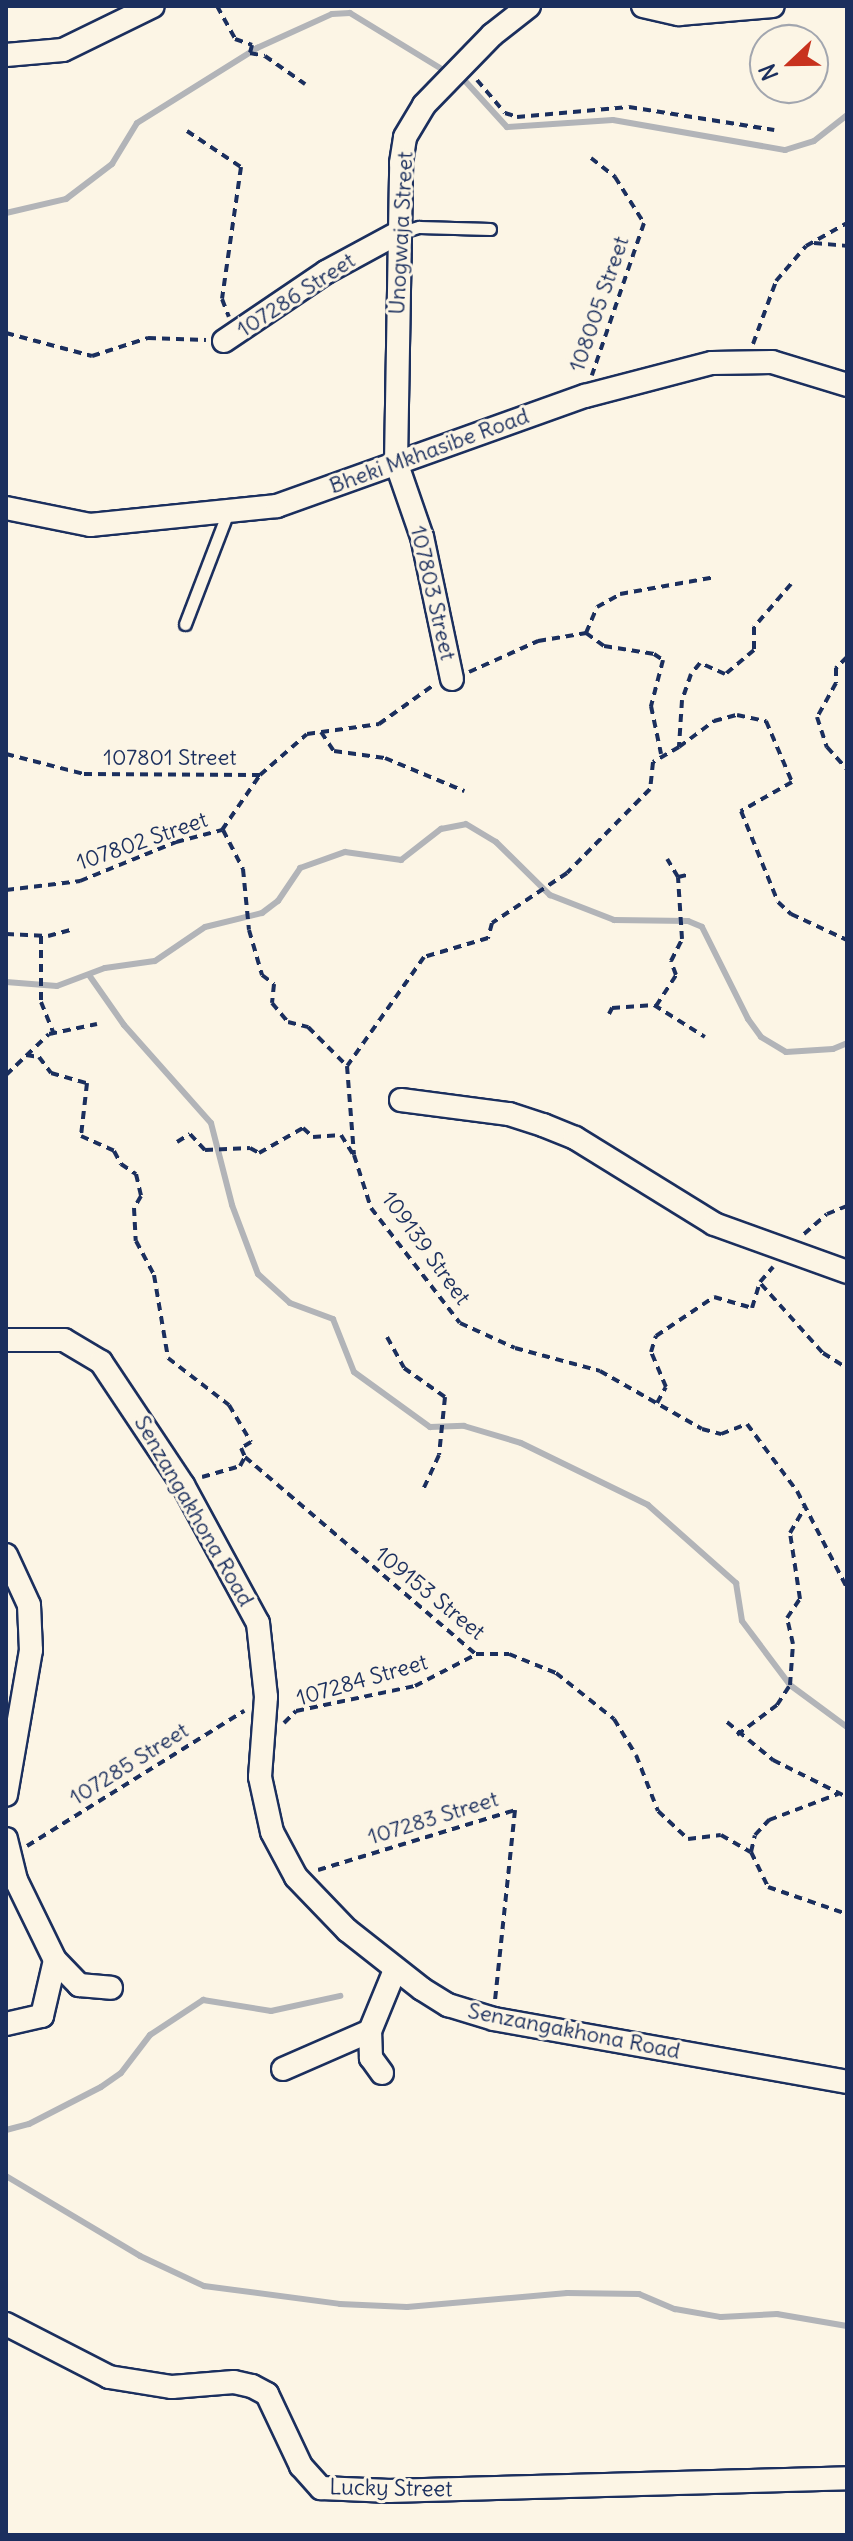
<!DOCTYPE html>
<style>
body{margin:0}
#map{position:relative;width:853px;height:2541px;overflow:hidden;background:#fcf5e5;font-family:Delius,sans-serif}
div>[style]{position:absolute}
.stream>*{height:6px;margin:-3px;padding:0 3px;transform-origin:3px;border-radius:3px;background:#b2b4b8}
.path>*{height:4px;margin-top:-2px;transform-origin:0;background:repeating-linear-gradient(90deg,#1b2f5e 0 8px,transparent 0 14px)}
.roads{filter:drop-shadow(2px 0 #1b2f5e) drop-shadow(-2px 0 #1b2f5e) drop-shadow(0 2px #1b2f5e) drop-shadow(0 -2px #1b2f5e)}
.lane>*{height:11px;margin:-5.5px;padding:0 5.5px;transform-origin:5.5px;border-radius:5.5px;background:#fcf5e5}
.street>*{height:22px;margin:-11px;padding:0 11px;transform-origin:11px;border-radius:11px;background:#fcf5e5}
span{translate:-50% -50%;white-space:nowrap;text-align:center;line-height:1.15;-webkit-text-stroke:6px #fcf5e5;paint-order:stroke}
.street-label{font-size:22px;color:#1b2f5e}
.frame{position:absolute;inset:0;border:8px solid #1b2f5e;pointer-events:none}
.north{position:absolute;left:749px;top:24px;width:80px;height:80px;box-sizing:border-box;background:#fcf5e5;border:2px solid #a2a6af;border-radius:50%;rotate:248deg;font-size:22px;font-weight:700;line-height:32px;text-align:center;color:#1b2f5e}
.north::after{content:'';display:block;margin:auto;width:28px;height:36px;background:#c8321e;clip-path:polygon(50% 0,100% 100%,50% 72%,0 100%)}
</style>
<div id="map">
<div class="stream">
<div style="left:466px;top:82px;width:61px;rotate:47.7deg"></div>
<div style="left:507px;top:127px;width:106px;rotate:-3.8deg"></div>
<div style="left:613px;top:120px;width:175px;rotate:9.9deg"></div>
<div style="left:785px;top:150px;width:30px;rotate:-17deg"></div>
<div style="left:814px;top:141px;width:42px;rotate:-38.2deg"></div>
<div style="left:6px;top:213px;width:62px;rotate:-13.1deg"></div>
<div style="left:66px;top:199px;width:58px;rotate:-37.3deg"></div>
<div style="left:112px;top:164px;width:48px;rotate:-58.6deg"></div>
<div style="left:137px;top:123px;width:142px;rotate:-32deg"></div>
<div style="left:257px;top:48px;width:82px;rotate:-24.4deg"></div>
<div style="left:332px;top:14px;width:18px;rotate:-3deg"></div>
<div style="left:350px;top:13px;width:105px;rotate:31.4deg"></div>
<div style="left:89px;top:975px;width:61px;rotate:55deg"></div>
<div style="left:124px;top:1025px;width:131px;rotate:48.4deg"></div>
<div style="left:211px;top:1123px;width:85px;rotate:75.6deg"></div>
<div style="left:232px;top:1205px;width:74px;rotate:69.4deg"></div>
<div style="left:258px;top:1274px;width:43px;rotate:42.2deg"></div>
<div style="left:290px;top:1303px;width:46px;rotate:20.4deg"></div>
<div style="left:333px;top:1319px;width:57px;rotate:68.4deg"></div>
<div style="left:354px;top:1372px;width:94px;rotate:35.9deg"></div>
<div style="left:430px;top:1427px;width:34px;rotate:-2deg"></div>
<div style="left:464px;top:1426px;width:59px;rotate:16.6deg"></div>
<div style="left:521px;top:1443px;width:141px;rotate:26deg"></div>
<div style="left:648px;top:1505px;width:118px;rotate:41.6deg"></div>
<div style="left:736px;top:1583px;width:38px;rotate:81deg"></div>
<div style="left:742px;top:1621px;width:80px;rotate:53.1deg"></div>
<div style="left:790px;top:1685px;width:71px;rotate:36.4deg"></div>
<div style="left:6px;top:982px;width:51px;rotate:4.5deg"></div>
<div style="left:57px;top:986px;width:51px;rotate:-20.6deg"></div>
<div style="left:105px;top:968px;width:50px;rotate:-8deg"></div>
<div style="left:155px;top:961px;width:60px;rotate:-34.2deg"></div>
<div style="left:205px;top:927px;width:59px;rotate:-13.8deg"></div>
<div style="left:262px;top:913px;width:20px;rotate:-37deg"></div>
<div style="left:278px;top:901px;width:40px;rotate:-56deg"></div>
<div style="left:300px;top:868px;width:48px;rotate:-19.6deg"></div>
<div style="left:345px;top:852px;width:57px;rotate:8.1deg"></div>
<div style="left:401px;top:860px;width:51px;rotate:-37.8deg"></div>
<div style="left:441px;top:829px;width:25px;rotate:-11deg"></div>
<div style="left:466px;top:824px;width:35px;rotate:31deg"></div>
<div style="left:496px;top:842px;width:76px;rotate:44.5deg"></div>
<div style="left:550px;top:895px;width:69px;rotate:21.3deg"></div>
<div style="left:614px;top:920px;width:74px;rotate:0.8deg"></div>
<div style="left:688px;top:921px;width:15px;rotate:23deg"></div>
<div style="left:702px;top:927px;width:103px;rotate:63.4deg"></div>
<div style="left:748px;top:1019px;width:22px;rotate:54deg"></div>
<div style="left:761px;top:1037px;width:29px;rotate:31deg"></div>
<div style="left:786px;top:1052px;width:47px;rotate:-3.7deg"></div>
<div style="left:833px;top:1049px;width:15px;rotate:-23deg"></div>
<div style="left:6px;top:2130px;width:24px;rotate:-15deg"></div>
<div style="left:29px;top:2124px;width:81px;rotate:-27.2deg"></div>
<div style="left:101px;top:2087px;width:24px;rotate:-35deg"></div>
<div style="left:121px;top:2073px;width:48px;rotate:-52.7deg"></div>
<div style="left:150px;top:2035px;width:64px;rotate:-33.4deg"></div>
<div style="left:203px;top:2000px;width:69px;rotate:9.2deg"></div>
<div style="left:271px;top:2011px;width:71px;rotate:-12.3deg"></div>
<div style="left:6px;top:2176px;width:156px;rotate:30.8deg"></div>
<div style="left:140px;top:2256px;width:71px;rotate:25.1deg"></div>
<div style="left:204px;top:2286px;width:137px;rotate:7.5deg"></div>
<div style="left:340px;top:2304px;width:67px;rotate:2.6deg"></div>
<div style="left:407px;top:2307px;width:161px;rotate:-5deg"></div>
<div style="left:567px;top:2293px;width:72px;rotate:0.8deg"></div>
<div style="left:639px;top:2294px;width:39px;rotate:23deg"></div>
<div style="left:675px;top:2309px;width:47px;rotate:9.9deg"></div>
<div style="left:721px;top:2317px;width:56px;rotate:-3.1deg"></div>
<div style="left:777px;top:2314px;width:71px;rotate:9.7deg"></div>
</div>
<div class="path">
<div style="left:217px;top:6px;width:38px;rotate:61deg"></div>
<div style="left:235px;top:39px;width:18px;rotate:19deg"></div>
<div style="left:252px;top:45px;width:8px;rotate:104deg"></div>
<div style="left:250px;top:53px;width:15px;rotate:11deg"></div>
<div style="left:265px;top:56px;width:49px;rotate:35deg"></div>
<div style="left:477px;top:80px;width:43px;rotate:49.7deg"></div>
<div style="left:505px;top:113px;width:13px;rotate:18deg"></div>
<div style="left:517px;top:117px;width:112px;rotate:-5.1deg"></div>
<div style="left:629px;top:107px;width:147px;rotate:9deg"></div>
<div style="left:187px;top:131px;width:65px;rotate:33.7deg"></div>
<div style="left:241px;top:167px;width:133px;rotate:98.2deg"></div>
<div style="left:222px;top:299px;width:19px;rotate:69deg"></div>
<div style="left:591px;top:158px;width:31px;rotate:38deg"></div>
<div style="left:615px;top:177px;width:54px;rotate:57.8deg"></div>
<div style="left:644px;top:223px;width:161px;rotate:108.9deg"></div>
<div style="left:814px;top:243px;width:33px;rotate:5deg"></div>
<div style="left:6px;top:333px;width:89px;rotate:15deg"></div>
<div style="left:92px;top:356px;width:59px;rotate:-17.8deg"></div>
<div style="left:148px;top:338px;width:58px;rotate:2deg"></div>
<div style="left:753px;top:344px;width:67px;rotate:-69.9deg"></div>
<div style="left:776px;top:281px;width:46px;rotate:-49.4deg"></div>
<div style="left:806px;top:246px;width:47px;rotate:-29.3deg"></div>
<div style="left:791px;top:584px;width:57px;rotate:130.7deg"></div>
<div style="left:754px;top:627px;width:23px;rotate:90deg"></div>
<div style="left:754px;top:650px;width:38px;rotate:140deg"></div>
<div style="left:725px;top:674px;width:27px;rotate:-156deg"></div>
<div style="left:700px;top:663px;width:14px;rotate:129deg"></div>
<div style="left:691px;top:674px;width:28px;rotate:109deg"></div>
<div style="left:682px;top:700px;width:47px;rotate:93.7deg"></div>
<div style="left:679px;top:747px;width:30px;rotate:150deg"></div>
<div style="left:653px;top:762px;width:27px;rotate:96deg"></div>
<div style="left:650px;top:789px;width:118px;rotate:134.7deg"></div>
<div style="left:567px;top:873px;width:90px;rotate:146.3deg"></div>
<div style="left:492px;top:923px;width:16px;rotate:105deg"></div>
<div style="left:488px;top:938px;width:67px;rotate:163.5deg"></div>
<div style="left:424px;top:957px;width:133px;rotate:125.2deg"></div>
<div style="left:347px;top:1066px;width:89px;rotate:85.5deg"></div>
<div style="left:354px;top:1155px;width:56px;rotate:72.2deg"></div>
<div style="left:371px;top:1208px;width:145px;rotate:52.3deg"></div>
<div style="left:460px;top:1323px;width:60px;rotate:24.4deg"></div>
<div style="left:515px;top:1348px;width:88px;rotate:15.1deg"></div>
<div style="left:600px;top:1371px;width:117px;rotate:29.6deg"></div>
<div style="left:702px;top:1429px;width:20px;rotate:15deg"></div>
<div style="left:721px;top:1434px;width:28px;rotate:-21deg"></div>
<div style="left:747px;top:1424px;width:84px;rotate:53.3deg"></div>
<div style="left:797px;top:1491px;width:109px;rotate:62.7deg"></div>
<div style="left:586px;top:633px;width:28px;rotate:-67deg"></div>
<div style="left:597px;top:607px;width:26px;rotate:-29deg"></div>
<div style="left:620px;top:594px;width:97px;rotate:-10.1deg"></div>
<div style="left:847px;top:657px;width:16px;rotate:135deg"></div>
<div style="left:836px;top:668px;width:15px;rotate:90deg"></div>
<div style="left:836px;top:683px;width:39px;rotate:119deg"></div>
<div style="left:817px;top:717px;width:32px;rotate:72deg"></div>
<div style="left:827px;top:747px;width:30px;rotate:48deg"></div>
<div style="left:469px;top:672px;width:76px;rotate:-24.2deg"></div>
<div style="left:538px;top:641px;width:49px;rotate:-9.5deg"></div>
<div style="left:586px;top:633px;width:22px;rotate:36deg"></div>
<div style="left:604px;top:646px;width:51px;rotate:9.1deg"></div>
<div style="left:654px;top:654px;width:11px;rotate:34deg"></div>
<div style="left:663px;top:660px;width:48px;rotate:104.6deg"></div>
<div style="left:651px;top:706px;width:49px;rotate:78.2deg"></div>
<div style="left:321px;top:732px;width:23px;rotate:56deg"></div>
<div style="left:334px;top:751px;width:51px;rotate:7.8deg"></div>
<div style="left:385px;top:758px;width:86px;rotate:22.7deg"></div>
<div style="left:679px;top:747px;width:44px;rotate:-36.6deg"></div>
<div style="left:714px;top:721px;width:24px;rotate:-15deg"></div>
<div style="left:737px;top:715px;width:30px;rotate:12deg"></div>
<div style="left:766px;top:721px;width:66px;rotate:66.9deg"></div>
<div style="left:792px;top:782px;width:59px;rotate:150.4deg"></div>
<div style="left:741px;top:811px;width:98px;rotate:67.9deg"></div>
<div style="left:778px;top:902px;width:18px;rotate:43deg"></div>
<div style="left:791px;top:914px;width:62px;rotate:24.9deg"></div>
<div style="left:6px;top:754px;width:81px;rotate:14.4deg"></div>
<div style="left:84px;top:774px;width:176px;rotate:0.3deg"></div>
<div style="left:260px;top:775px;width:62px;rotate:-41.1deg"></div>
<div style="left:307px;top:734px;width:73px;rotate:-7.9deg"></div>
<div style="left:379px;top:724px;width:69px;rotate:-35.5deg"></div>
<div style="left:223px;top:830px;width:44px;rotate:62.9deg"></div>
<div style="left:243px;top:869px;width:61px;rotate:84.4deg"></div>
<div style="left:249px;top:930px;width:47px;rotate:73.9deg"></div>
<div style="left:262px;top:975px;width:15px;rotate:37deg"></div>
<div style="left:274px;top:984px;width:19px;rotate:96deg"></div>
<div style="left:272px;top:1003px;width:25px;rotate:50deg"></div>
<div style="left:288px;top:1022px;width:21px;rotate:14deg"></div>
<div style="left:308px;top:1027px;width:55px;rotate:45deg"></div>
<div style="left:678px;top:877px;width:13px;rotate:-13deg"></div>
<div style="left:6px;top:890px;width:75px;rotate:-6.9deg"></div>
<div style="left:80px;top:881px;width:104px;rotate:-22.1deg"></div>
<div style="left:176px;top:842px;width:48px;rotate:-14.6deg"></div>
<div style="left:222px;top:830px;width:67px;rotate:-55.4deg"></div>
<div style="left:6px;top:934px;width:42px;rotate:2.7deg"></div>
<div style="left:48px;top:936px;width:27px;rotate:-15deg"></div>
<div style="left:41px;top:936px;width:66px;rotate:90deg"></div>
<div style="left:41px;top:1002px;width:35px;rotate:68deg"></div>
<div style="left:656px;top:1006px;width:37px;rotate:-57deg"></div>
<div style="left:676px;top:975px;width:15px;rotate:-110deg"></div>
<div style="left:671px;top:961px;width:25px;rotate:-63deg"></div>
<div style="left:682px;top:939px;width:62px;rotate:-93.7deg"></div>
<div style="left:678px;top:877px;width:21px;rotate:-121deg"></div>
<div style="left:609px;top:1014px;width:7px;rotate:-63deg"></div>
<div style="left:612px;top:1008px;width:42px;rotate:-4.1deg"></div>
<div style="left:654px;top:1005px;width:60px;rotate:32.1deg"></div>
<div style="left:26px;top:1055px;width:13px;rotate:9deg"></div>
<div style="left:39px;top:1057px;width:20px;rotate:53deg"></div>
<div style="left:51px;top:1073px;width:37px;rotate:16deg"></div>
<div style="left:87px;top:1083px;width:53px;rotate:96.5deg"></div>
<div style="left:81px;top:1136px;width:36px;rotate:24deg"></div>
<div style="left:114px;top:1151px;width:15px;rotate:62deg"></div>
<div style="left:121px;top:1164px;width:18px;rotate:34deg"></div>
<div style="left:136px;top:1174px;width:23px;rotate:77deg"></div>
<div style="left:141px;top:1196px;width:14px;rotate:120deg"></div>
<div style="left:134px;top:1208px;width:33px;rotate:87deg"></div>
<div style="left:136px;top:1241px;width:38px;rotate:62deg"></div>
<div style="left:154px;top:1275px;width:84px;rotate:80.4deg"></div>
<div style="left:168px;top:1358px;width:77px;rotate:37.6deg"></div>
<div style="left:229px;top:1405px;width:43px;rotate:59.3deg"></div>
<div style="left:251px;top:1442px;width:12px;rotate:149deg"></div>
<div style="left:241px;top:1448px;width:10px;rotate:66deg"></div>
<div style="left:6px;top:1075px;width:59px;rotate:-43.6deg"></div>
<div style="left:49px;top:1034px;width:49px;rotate:-11.8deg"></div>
<div style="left:177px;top:1142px;width:15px;rotate:-32deg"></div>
<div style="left:190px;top:1134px;width:22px;rotate:47deg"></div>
<div style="left:205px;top:1150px;width:45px;rotate:-2.5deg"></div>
<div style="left:250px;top:1148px;width:10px;rotate:29deg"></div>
<div style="left:259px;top:1153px;width:51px;rotate:-29.6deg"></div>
<div style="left:303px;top:1128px;width:13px;rotate:42deg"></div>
<div style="left:313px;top:1137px;width:28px;rotate:-4deg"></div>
<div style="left:341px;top:1135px;width:22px;rotate:58deg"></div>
<div style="left:804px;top:1234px;width:30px;rotate:-41deg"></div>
<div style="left:827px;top:1214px;width:22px;rotate:-22deg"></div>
<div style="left:761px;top:1284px;width:93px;rotate:48.1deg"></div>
<div style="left:823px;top:1353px;width:28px;rotate:32deg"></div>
<div style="left:387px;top:1337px;width:35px;rotate:61deg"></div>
<div style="left:404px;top:1368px;width:50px;rotate:35.3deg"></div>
<div style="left:445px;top:1397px;width:58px;rotate:95.9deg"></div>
<div style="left:439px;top:1455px;width:41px;rotate:114.7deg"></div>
<div style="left:657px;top:1403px;width:18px;rotate:-61deg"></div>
<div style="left:666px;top:1387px;width:38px;rotate:-113deg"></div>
<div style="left:651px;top:1352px;width:17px;rotate:-73deg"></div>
<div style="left:656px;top:1336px;width:70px;rotate:-33.9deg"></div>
<div style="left:714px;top:1297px;width:40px;rotate:16deg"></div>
<div style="left:752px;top:1308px;width:27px;rotate:-73deg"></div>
<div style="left:760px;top:1282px;width:20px;rotate:-49deg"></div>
<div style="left:202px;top:1477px;width:40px;rotate:-16deg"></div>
<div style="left:240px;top:1466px;width:10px;rotate:-61deg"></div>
<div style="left:245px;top:1457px;width:304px;rotate:40.5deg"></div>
<div style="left:476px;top:1654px;width:33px"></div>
<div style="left:509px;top:1654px;width:51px;rotate:22deg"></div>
<div style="left:556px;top:1673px;width:74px;rotate:38.4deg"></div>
<div style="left:614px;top:1719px;width:42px;rotate:58.6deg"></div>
<div style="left:636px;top:1755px;width:60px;rotate:68.6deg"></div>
<div style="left:658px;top:1811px;width:41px;rotate:43deg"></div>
<div style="left:688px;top:1839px;width:33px;rotate:-7deg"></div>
<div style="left:721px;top:1835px;width:34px;rotate:30deg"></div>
<div style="left:751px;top:1852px;width:39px;rotate:64deg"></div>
<div style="left:768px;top:1887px;width:83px;rotate:18.9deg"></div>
<div style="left:727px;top:1722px;width:60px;rotate:39.6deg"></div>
<div style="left:773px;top:1760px;width:83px;rotate:26.6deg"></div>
<div style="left:284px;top:1723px;width:17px;rotate:-45deg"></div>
<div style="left:296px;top:1711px;width:122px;rotate:-11.9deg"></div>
<div style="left:415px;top:1686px;width:68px;rotate:-27.3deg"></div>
<div style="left:737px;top:1735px;width:50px;rotate:-36.9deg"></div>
<div style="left:777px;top:1705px;width:24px;rotate:-57deg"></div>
<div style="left:790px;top:1685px;width:41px;rotate:-85.8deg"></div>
<div style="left:793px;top:1644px;width:27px;rotate:-103deg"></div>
<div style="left:787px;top:1618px;width:23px;rotate:-56deg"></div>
<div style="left:800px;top:1599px;width:67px;rotate:-98.6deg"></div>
<div style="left:790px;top:1533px;width:30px;rotate:-60deg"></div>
<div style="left:27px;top:1846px;width:256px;rotate:-31.9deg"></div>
<div style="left:751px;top:1852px;width:17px;rotate:-77deg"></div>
<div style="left:755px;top:1835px;width:21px;rotate:-47deg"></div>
<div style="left:769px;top:1820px;width:74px;rotate:-20.6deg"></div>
<div style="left:318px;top:1870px;width:206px;rotate:-16.9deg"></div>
<div style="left:515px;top:1810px;width:192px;rotate:96deg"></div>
</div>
<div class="roads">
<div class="lane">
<div style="left:399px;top:233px;width:21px;rotate:-17deg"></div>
<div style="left:419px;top:227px;width:71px;rotate:1.6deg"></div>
<div style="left:185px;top:624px;width:120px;rotate:-69deg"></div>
</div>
<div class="street">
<div style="left:643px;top:6px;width:37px;rotate:13deg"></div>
<div style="left:679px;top:14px;width:94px;rotate:-4.9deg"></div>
<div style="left:6px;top:55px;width:57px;rotate:-5deg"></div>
<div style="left:63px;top:50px;width:100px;rotate:-26.1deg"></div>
<div style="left:224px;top:341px;width:123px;rotate:-34.1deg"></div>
<div style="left:326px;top:272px;width:80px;rotate:-28.5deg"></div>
<div style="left:6px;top:508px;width:86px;rotate:11.4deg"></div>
<div style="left:90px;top:525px;width:188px;rotate:-5.8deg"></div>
<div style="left:277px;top:506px;width:327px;rotate:-19.7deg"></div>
<div style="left:585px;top:396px;width:131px;rotate:-14.6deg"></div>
<div style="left:712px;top:363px;width:60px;rotate:-1deg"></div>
<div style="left:772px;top:362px;width:78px;rotate:17deg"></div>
<div style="left:452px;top:679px;width:145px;rotate:-101.9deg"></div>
<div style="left:422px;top:537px;width:79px;rotate:-109.1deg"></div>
<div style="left:396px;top:462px;width:299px;rotate:-89deg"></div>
<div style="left:401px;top:163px;width:26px;rotate:-81deg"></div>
<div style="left:405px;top:137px;width:37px;rotate:-59deg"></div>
<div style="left:424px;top:105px;width:98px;rotate:-45.8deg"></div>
<div style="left:492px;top:35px;width:47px;rotate:-38.1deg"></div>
<div style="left:401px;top:1100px;width:109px;rotate:7.4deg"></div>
<div style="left:509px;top:1114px;width:36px;rotate:18deg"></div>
<div style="left:543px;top:1125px;width:35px;rotate:22deg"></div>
<div style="left:575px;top:1138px;width:163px;rotate:31.7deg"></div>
<div style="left:714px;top:1224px;width:141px;rotate:19.8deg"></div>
<div style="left:6px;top:1340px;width:58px"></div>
<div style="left:64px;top:1340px;width:43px;rotate:30.7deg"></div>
<div style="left:101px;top:1362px;width:148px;rotate:56.3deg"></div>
<div style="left:183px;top:1485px;width:157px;rotate:61.5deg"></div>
<div style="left:258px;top:1623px;width:74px;rotate:83.8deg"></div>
<div style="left:266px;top:1697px;width:80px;rotate:94.3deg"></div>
<div style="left:260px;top:1777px;width:56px;rotate:77.7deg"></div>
<div style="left:272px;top:1832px;width:51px;rotate:61.9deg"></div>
<div style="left:296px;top:1877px;width:74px;rotate:46.1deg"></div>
<div style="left:347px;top:1930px;width:95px;rotate:38.2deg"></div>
<div style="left:422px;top:1989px;width:31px;rotate:32deg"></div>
<div style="left:448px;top:2005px;width:48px;rotate:16.9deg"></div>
<div style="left:494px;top:2019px;width:359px;rotate:10.1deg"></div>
<div style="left:6px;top:1555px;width:55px;rotate:65.3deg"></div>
<div style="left:29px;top:1605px;width:45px;rotate:87.5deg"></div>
<div style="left:31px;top:1650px;width:147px;rotate:99.8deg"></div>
<div style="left:6px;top:1839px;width:42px;rotate:76.3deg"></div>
<div style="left:16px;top:1880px;width:89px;rotate:64deg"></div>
<div style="left:55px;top:1960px;width:35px;rotate:46deg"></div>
<div style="left:79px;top:1985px;width:32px;rotate:5deg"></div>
<div style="left:6px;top:2024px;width:37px;rotate:-13deg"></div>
<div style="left:42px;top:2016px;width:57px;rotate:-76.9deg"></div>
<div style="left:283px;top:2069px;width:95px;rotate:-23.6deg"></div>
<div style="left:382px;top:2073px;width:19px;rotate:-126deg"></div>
<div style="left:371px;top:2058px;width:27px;rotate:-92deg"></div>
<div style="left:370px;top:2031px;width:66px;rotate:-67.7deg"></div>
<div style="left:6px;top:2324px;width:116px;rotate:27.2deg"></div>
<div style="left:109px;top:2377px;width:64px;rotate:9deg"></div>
<div style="left:172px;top:2387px;width:62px;rotate:-4.6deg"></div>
<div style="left:234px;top:2382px;width:18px;rotate:13deg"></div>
<div style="left:252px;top:2386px;width:17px;rotate:28deg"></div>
<div style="left:267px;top:2394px;width:80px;rotate:64.7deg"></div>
<div style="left:301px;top:2466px;width:30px;rotate:48deg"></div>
<div style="left:321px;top:2488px;width:69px;rotate:2.5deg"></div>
<div style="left:390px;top:2491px;width:457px;rotate:-1.6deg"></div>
</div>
</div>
<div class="street-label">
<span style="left:401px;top:233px;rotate:-87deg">Unogwaja Street</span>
<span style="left:296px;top:295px;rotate:-33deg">107286 Street</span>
<span style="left:599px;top:304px;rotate:-71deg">108005 Street</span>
<span style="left:429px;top:451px;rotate:-20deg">Bheki Mkhasibe Road</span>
<span style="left:433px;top:593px;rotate:77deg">107803 Street</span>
<span style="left:170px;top:758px">107801 Street</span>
<span style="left:142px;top:841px;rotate:-19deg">107802 Street</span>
<span style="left:426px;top:1248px;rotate:54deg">109139 Street</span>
<span style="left:194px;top:1511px;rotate:60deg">Senzangakhona Road</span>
<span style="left:430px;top:1593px;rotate:39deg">109153 Street</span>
<span style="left:362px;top:1680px;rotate:-16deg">107284 Street</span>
<span style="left:129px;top:1764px;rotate:-32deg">107285 Street</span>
<span style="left:433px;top:1818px;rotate:-17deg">107283 Street</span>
<span style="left:574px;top:2031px;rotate:11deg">Senzangakhona Road</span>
<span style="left:391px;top:2488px;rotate:1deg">Lucky Street</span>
</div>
<div class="frame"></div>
<div class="north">N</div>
</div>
